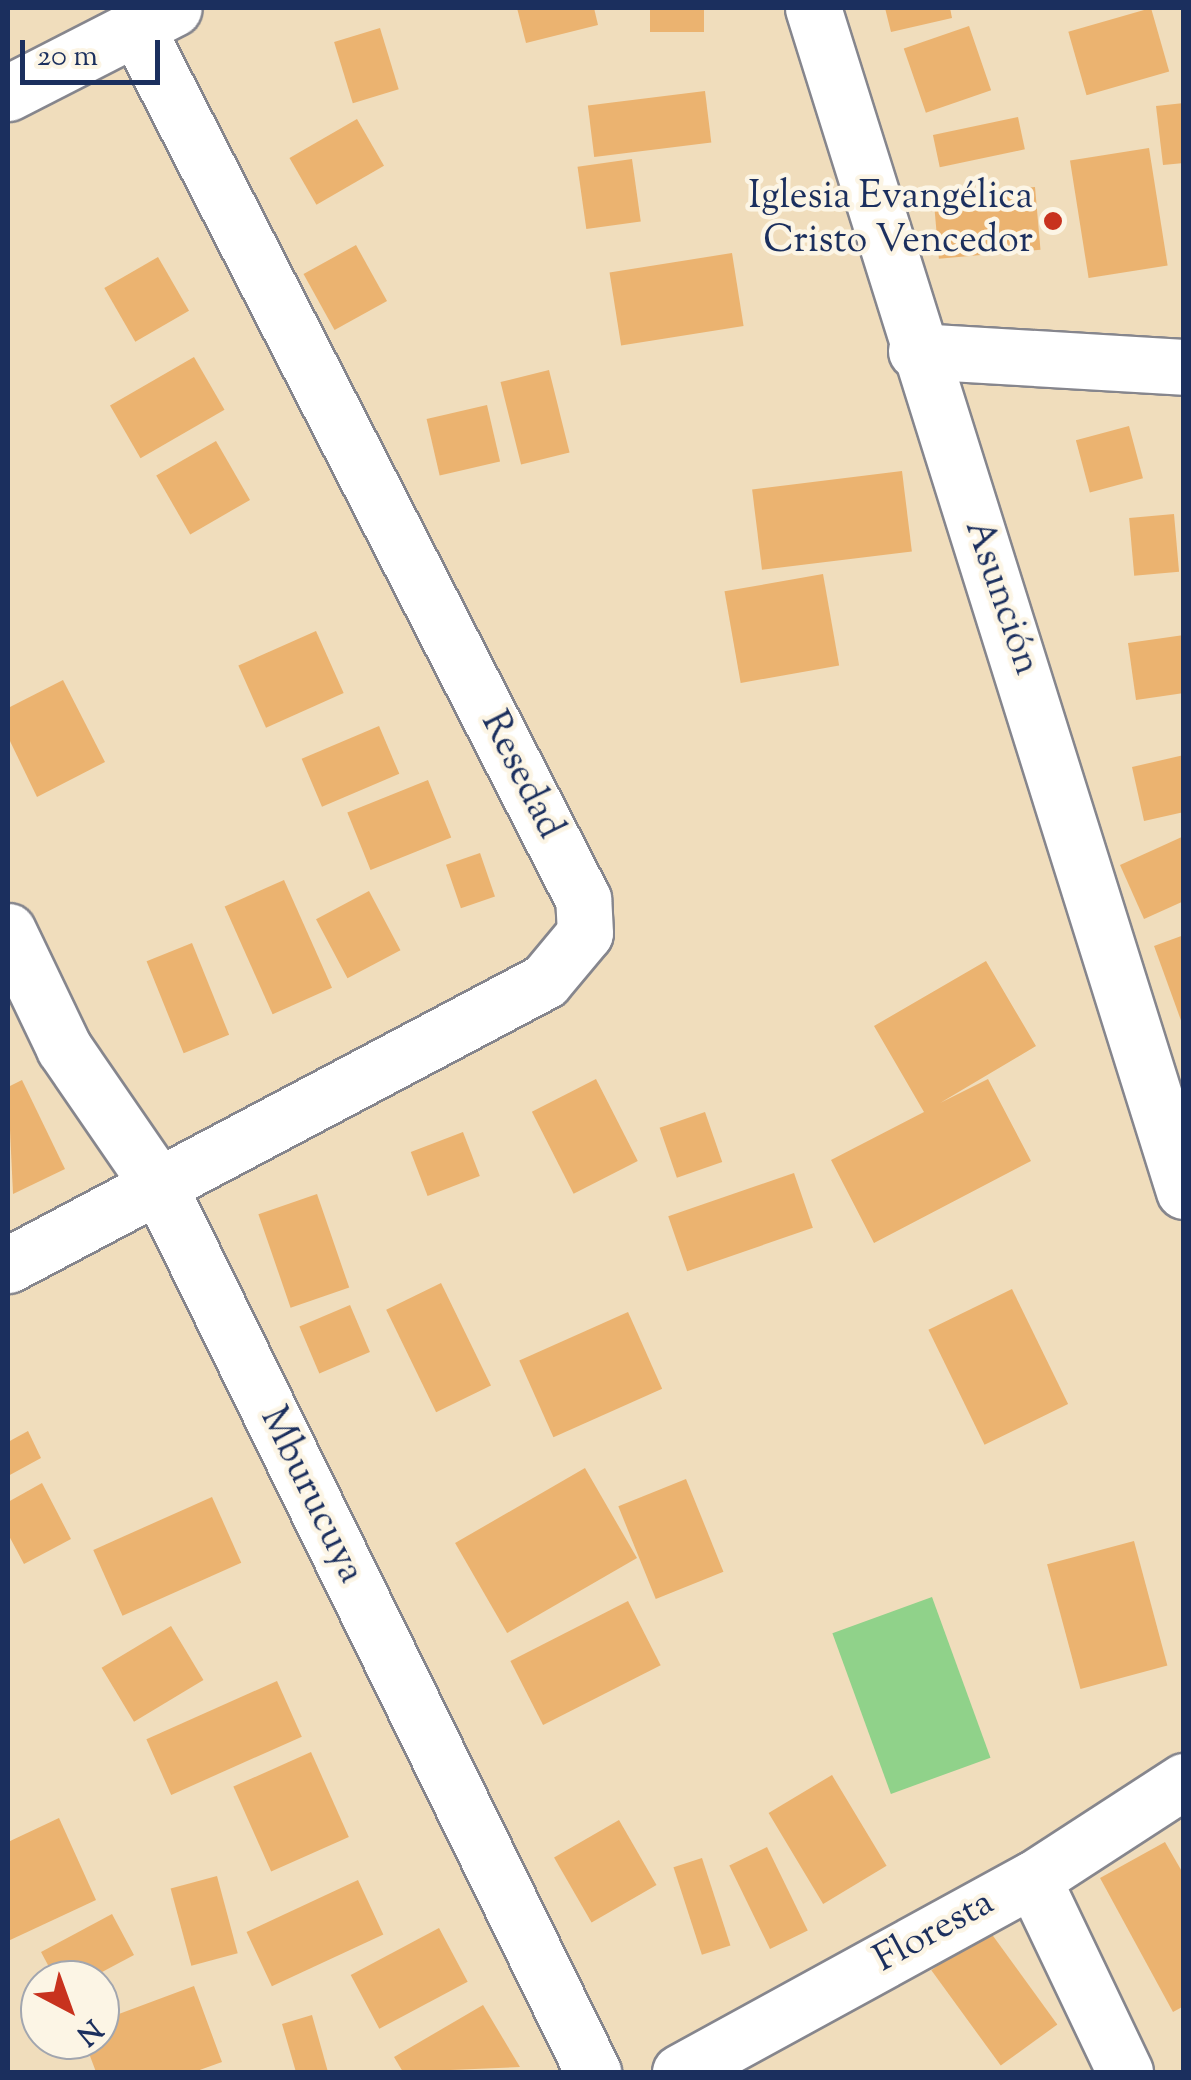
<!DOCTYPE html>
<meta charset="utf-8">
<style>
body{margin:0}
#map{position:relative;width:1191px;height:2080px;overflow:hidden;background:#f0ddbc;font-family:"Sorts Mill Goudy",serif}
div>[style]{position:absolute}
.green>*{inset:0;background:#90d28a;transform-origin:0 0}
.building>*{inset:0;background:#ebb370;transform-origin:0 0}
.roads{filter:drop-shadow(2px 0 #86868d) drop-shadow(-2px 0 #86868d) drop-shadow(0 2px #86868d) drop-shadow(0 -2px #86868d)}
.minor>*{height:55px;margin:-27.5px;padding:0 27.5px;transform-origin:27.5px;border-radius:27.5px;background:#fff}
.dots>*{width:28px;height:28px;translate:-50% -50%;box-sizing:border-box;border:5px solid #fcf5e5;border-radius:50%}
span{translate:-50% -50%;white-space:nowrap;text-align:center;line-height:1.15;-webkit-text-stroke:9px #fcf5e5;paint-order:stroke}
.poi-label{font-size:38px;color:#1b2f5e}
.right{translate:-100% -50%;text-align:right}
.street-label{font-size:38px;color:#1b2f5e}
.frame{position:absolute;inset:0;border:10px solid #1b2f5e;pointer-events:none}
.north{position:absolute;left:20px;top:1960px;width:100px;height:100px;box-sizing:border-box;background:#fcf5e5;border:2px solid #a2a6af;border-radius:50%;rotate:139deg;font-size:28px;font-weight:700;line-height:40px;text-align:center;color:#1b2f5e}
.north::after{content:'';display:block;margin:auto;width:35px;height:45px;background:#c8321e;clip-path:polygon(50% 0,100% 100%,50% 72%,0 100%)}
.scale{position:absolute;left:20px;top:40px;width:140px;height:45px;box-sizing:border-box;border:5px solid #1b2f5e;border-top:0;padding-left:12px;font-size:30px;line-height:35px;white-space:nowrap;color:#1b2f5e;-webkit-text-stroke:8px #fcf5e5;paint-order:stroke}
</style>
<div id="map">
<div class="green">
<div style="left:932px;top:1597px;width:171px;height:106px;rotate:70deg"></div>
</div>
<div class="building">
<div style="clip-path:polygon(517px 8px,594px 8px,598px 25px,526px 43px)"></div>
<div style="left:650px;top:8px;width:54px;height:24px"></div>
<div style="clip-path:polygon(885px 8px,950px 8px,952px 18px,891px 32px)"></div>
<div style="left:1151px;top:8px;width:66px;height:86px;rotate:74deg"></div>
<div style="left:969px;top:26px;width:68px;height:69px;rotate:71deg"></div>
<div style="left:380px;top:28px;width:64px;height:48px;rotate:73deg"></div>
<div style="left:705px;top:91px;width:52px;height:118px;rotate:83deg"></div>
<div style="clip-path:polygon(1184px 103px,1184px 163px,1163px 165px,1156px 106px)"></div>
<div style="left:1018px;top:117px;width:33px;height:87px;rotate:78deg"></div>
<div style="left:357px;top:119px;width:54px;height:78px;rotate:60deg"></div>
<div style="left:1149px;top:148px;width:119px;height:80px;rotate:81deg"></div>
<div style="left:632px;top:159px;width:63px;height:55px;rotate:82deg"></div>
<div style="left:1035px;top:187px;width:63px;height:102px;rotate:85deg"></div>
<div style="left:356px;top:245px;width:64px;height:60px;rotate:61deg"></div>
<div style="left:732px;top:253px;width:74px;height:124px;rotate:81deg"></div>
<div style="left:158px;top:257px;width:62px;height:62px;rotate:60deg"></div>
<div style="left:194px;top:357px;width:61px;height:97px;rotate:60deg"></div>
<div style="left:549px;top:370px;width:85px;height:50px;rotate:76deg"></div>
<div style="left:487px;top:405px;width:58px;height:62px;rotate:77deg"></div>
<div style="left:1129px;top:426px;width:54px;height:55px;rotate:75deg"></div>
<div style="left:216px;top:441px;width:68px;height:69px;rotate:60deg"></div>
<div style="left:902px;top:471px;width:81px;height:151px;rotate:83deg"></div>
<div style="left:1174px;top:514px;width:58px;height:45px;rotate:85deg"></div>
<div style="left:823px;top:574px;width:93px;height:100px;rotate:80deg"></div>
<div style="left:316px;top:631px;width:68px;height:85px;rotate:66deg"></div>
<div style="clip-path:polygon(1184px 635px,1184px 693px,1136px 700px,1128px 643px)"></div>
<div style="clip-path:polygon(63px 680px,105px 762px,37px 797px,8px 737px,8px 708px)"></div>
<div style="left:379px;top:726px;width:52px;height:84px;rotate:67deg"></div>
<div style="clip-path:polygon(1184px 755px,1184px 812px,1144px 821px,1132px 767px)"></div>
<div style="left:428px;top:780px;width:62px;height:87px;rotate:68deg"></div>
<div style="clip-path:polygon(1184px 836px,1184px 901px,1144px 919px,1120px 865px)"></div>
<div style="left:480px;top:853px;width:46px;height:36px;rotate:71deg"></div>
<div style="left:284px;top:880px;width:118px;height:65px;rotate:66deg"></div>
<div style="left:369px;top:891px;width:67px;height:60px;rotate:62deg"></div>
<div style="clip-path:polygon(1184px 935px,1184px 1026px,1183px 1026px,1154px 946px)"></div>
<div style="left:192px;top:943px;width:99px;height:49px;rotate:68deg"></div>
<div style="clip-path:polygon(986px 961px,1036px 1046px,940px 1103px,988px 1079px,1031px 1161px,874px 1243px,831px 1160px,924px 1112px,874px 1026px)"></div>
<div style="left:596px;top:1079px;width:92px;height:72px;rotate:63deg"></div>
<div style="clip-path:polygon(22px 1080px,65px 1169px,13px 1194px,8px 1087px)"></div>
<div style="left:705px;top:1112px;width:53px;height:48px;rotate:71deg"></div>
<div style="left:463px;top:1132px;width:47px;height:56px;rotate:69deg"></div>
<div style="left:794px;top:1173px;width:58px;height:133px;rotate:71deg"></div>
<div style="left:317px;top:1194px;width:99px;height:62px;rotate:71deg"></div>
<div style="left:441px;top:1283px;width:114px;height:61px;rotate:64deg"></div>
<div style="left:1012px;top:1289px;width:128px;height:93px;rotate:64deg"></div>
<div style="left:350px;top:1305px;width:51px;height:55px;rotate:67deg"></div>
<div style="left:628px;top:1312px;width:84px;height:119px;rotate:66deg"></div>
<div style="clip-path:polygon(28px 1431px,41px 1458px,8px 1476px,8px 1442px)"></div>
<div style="left:585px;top:1468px;width:104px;height:150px;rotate:60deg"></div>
<div style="left:686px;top:1479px;width:100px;height:73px;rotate:68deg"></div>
<div style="clip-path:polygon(42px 1483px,71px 1539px,24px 1564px,8px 1534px,8px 1502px)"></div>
<div style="left:212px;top:1497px;width:72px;height:130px;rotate:66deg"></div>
<div style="left:1134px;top:1541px;width:129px;height:90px;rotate:75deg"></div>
<div style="left:628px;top:1601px;width:72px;height:132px;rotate:63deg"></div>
<div style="left:171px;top:1626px;width:63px;height:81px;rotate:59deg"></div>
<div style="left:277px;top:1681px;width:61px;height:143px;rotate:66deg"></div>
<div style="left:311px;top:1752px;width:93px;height:85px;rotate:66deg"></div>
<div style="left:832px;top:1775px;width:106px;height:74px;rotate:59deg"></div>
<div style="clip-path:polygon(59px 1818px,96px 1900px,8px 1941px,8px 1842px)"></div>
<div style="left:619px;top:1820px;width:75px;height:75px;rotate:60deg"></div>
<div style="clip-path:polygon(1165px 1842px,1184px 1875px,1184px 2006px,1173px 2012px,1100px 1878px)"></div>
<div style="left:767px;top:1847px;width:93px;height:42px;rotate:64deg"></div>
<div style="left:702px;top:1858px;width:92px;height:30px;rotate:72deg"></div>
<div style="left:217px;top:1876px;width:80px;height:48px;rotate:75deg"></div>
<div style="left:358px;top:1880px;width:60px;height:123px;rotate:65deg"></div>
<div style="clip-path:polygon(112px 1914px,134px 1955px,87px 1980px,56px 1980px,41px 1952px)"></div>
<div style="left:439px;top:1928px;width:61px;height:100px;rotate:62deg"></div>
<div style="left:988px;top:1929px;width:118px;height:70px;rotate:54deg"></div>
<div style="clip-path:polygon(194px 1986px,222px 2062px,194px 2072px,96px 2072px,84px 2040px,100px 2040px,100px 2021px)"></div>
<div style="clip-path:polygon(483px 2005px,520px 2067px,403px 2072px,394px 2057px)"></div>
<div style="clip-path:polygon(312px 2015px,328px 2072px,296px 2072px,282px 2024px)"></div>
</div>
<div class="roads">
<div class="minor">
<div style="left:813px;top:8px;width:1240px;rotate:72.59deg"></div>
<div style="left:8px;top:93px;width:186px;rotate:-27.1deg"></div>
<div style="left:916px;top:351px;width:268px;rotate:3.4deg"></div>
<div style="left:8px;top:931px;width:130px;rotate:64.4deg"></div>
<div style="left:64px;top:1048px;width:168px;rotate:55.5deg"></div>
<div style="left:159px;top:1186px;width:987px;rotate:63.9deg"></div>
<div style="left:8px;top:1265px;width:607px;rotate:-27.87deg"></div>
<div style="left:545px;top:981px;width:62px;rotate:-50.2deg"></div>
<div style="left:585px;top:933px;width:34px;rotate:-93deg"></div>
<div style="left:583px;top:899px;width:982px;rotate:-117.14deg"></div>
<div style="left:1033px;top:1879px;width:214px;rotate:64.5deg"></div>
<div style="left:680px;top:2072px;width:402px;rotate:-28.7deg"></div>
<div style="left:1033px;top:1879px;width:180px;rotate:-33deg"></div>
</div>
</div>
<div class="dots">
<div style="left:1053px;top:221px;background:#c8321e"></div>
</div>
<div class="poi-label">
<span class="right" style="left:1033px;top:221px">Iglesia Evangélica<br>Cristo Vencedor</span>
</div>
<div class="street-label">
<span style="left:1000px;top:598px;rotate:71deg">Asunción</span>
<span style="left:520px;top:776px;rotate:63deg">Resedad</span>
<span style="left:310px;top:1496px;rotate:64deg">Mburucuya</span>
<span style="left:935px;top:1933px;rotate:-29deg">Floresta</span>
</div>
<div class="frame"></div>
<div class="north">N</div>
<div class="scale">20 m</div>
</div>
